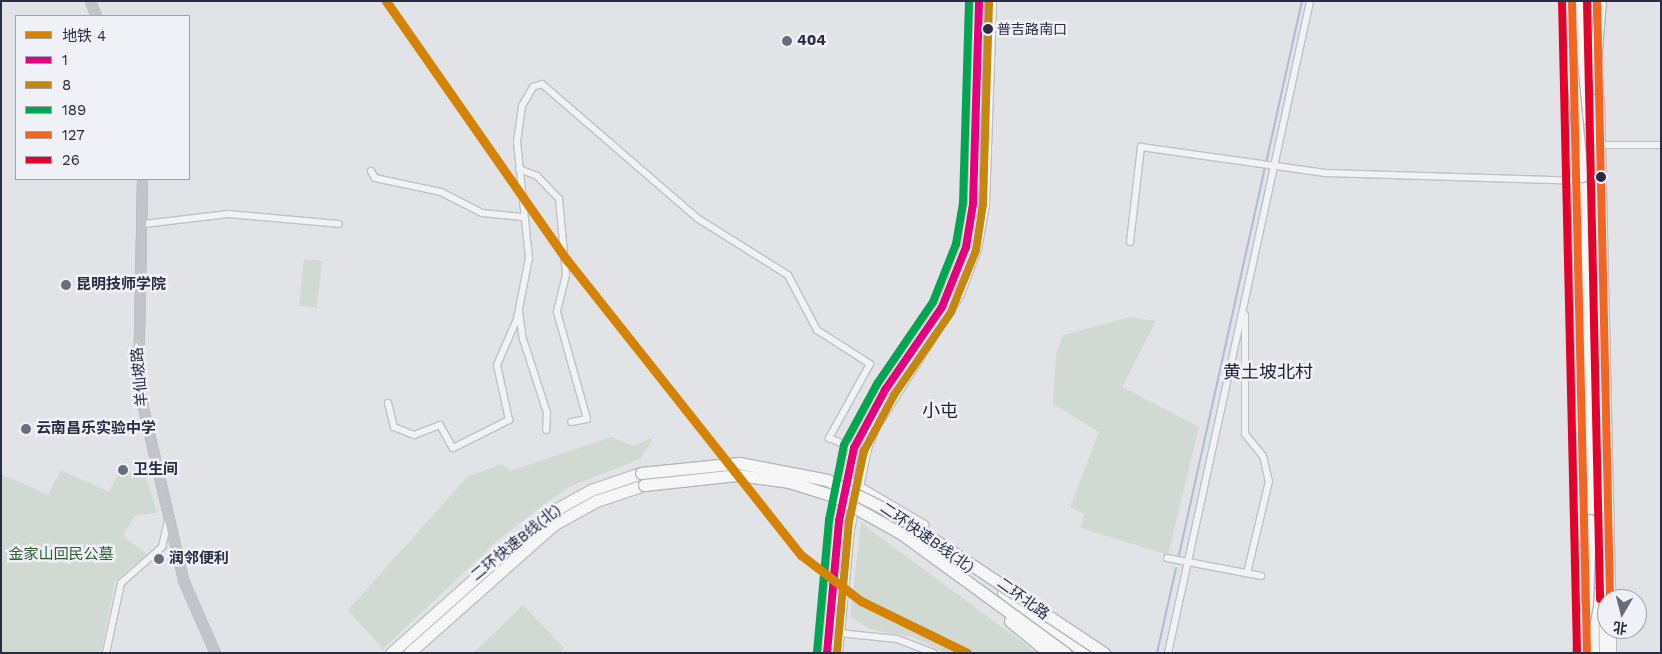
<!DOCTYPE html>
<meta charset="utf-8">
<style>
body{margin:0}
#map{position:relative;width:1662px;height:654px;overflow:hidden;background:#e2e3e7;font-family:"Work Sans","Noto Sans SC",sans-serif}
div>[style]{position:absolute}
.green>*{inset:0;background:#d0dad2;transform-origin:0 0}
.stream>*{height:2px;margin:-1px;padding:0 1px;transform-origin:1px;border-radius:1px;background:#b0bad3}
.roads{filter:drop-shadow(1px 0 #bfc0c5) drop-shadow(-1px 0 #bfc0c5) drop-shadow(0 1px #bfc0c5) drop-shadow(0 -1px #bfc0c5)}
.street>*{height:6px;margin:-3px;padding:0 3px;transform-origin:3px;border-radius:3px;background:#f1f2f4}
.secondary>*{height:9px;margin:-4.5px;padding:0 4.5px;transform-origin:4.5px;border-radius:4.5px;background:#c3c4c9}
.primary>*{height:10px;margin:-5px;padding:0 5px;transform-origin:5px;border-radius:5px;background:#f6f6f6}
.highway>*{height:11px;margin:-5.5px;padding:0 5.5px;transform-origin:5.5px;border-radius:5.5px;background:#f6f6f6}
.bridges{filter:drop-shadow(1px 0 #b4b6bc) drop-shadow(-1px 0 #b4b6bc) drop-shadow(0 1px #b4b6bc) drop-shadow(0 -1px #b4b6bc)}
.highway-bridge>*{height:11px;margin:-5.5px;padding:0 5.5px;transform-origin:5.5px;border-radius:5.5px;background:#f6f6f6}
.bus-1>*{height:8px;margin:-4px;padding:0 4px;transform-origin:4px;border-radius:4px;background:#e5007d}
.bus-2>*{height:8px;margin:-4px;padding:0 4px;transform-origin:4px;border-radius:4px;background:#c38810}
.bus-3>*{height:8px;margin:-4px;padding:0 4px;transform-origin:4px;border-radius:4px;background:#00a651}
.bus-4>*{height:8px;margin:-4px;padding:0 4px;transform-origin:4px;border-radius:4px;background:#f26522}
.bus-5>*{height:8px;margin:-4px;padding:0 4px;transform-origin:4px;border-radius:4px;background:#e4002b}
.metro-1>*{height:9px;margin:-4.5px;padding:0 4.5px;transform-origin:4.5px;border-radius:4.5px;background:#d48303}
.dots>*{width:14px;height:14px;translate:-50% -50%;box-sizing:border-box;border:2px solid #f0f1f7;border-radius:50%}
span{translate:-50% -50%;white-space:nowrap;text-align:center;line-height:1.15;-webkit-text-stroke:5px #f0f1f7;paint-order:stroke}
.bus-label{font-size:14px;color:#282d41}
.left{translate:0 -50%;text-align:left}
.poi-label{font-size:15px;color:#282d41;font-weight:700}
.street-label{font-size:15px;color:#282d41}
.park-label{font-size:15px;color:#355d35}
.quarter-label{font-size:18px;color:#1a1e32}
.frame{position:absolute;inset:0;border:2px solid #282d41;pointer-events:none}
.legend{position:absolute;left:15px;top:15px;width:175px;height:165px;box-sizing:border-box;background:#f0f1f7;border:1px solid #a0a3ae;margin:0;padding:6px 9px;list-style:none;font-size:15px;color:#282d41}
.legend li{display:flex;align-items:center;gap:10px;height:25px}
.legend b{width:25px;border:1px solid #a0a3ae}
.north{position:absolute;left:1597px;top:589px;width:50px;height:50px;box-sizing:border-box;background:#f0f1f7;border:1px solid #a0a3ae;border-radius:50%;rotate:188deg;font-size:14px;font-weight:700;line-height:20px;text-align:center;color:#282d41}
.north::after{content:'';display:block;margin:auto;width:18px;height:22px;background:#696d7b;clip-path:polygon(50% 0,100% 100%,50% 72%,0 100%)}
</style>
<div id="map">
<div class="green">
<div style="left:304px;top:259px;width:18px;height:47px;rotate:6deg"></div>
<div style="clip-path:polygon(1130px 317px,1156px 321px,1122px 387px,1199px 427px,1168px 555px,1081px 528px,1084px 514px,1070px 507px,1099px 432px,1053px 404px,1056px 354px,1063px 335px)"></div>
<div style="clip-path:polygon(611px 437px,634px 446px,654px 437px,640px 459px,569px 487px,539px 508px,497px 541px,383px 649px,348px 610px,467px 477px,501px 464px,510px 471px)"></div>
<div style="clip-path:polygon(61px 470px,109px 492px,120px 471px,144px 470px,157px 513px,135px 515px,123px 536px,147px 554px,115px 581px,101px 653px,1px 653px,1px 474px,48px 495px)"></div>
<div style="clip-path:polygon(861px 523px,1037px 653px,945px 653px,912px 637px,869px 629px,850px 616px)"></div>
<div style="clip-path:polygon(523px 605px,564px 648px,560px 653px,473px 653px)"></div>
</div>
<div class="stream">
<div style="left:1266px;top:163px;width:166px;rotate:-77.5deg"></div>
<div style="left:1179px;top:555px;width:397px;rotate:-77.5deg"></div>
<div style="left:1157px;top:653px;width:87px;rotate:-77.4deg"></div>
</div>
<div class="roads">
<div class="street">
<div style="left:1600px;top:145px;width:61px"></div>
<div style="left:519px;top:169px;width:19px;rotate:21deg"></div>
<div style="left:537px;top:176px;width:32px;rotate:46deg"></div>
<div style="left:559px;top:199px;width:76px;rotate:84.7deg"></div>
<div style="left:566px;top:275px;width:38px;rotate:104deg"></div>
<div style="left:557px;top:312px;width:111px;rotate:74.3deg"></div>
<div style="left:587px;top:419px;width:16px;rotate:169deg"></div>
<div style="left:371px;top:171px;width:8px;rotate:60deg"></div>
<div style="left:375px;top:178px;width:67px;rotate:12deg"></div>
<div style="left:441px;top:192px;width:46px;rotate:27.1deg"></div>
<div style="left:482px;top:213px;width:41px;rotate:5.6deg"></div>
<div style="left:144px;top:224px;width:85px;rotate:-6.8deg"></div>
<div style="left:228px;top:214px;width:111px;rotate:5.1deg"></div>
<div style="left:1130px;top:242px;width:96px;rotate:-83.4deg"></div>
<div style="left:1141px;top:147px;width:188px;rotate:8deg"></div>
<div style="left:1327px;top:173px;width:249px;rotate:1.8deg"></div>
<div style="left:519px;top:312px;width:27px;rotate:82deg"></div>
<div style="left:523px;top:339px;width:78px;rotate:72deg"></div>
<div style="left:547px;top:413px;width:17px;rotate:93deg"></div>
<div style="left:1245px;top:315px;width:119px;rotate:90deg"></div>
<div style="left:1245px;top:434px;width:28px;rotate:51deg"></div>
<div style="left:1263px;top:456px;width:26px;rotate:77deg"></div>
<div style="left:1269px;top:481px;width:95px;rotate:103.4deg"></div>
<div style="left:1231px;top:373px;width:15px;rotate:4deg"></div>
<div style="left:388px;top:403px;width:25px;rotate:76deg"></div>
<div style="left:394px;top:427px;width:22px;rotate:22deg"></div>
<div style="left:414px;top:435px;width:28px;rotate:-21deg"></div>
<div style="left:440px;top:425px;width:26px;rotate:61deg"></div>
<div style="left:453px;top:448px;width:63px;rotate:-26.6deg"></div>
<div style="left:509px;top:420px;width:56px;rotate:-102.3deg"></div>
<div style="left:497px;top:365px;width:50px;rotate:-66.5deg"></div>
<div style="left:517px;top:319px;width:62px;rotate:-78.9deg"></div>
<div style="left:529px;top:258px;width:117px;rotate:-95.9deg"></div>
<div style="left:517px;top:142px;width:36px;rotate:-82deg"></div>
<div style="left:522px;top:106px;width:22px;rotate:-60deg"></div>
<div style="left:533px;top:87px;width:9px;rotate:-18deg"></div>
<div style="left:542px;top:84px;width:205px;rotate:40.8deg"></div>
<div style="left:697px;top:218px;width:107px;rotate:32.1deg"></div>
<div style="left:788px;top:275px;width:62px;rotate:62.2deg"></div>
<div style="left:817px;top:330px;width:63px;rotate:32.7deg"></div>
<div style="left:870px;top:364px;width:85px;rotate:119deg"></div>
<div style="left:829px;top:438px;width:27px;rotate:22deg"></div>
<div style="left:1167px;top:558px;width:96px;rotate:10.8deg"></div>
<div style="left:839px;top:633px;width:58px;rotate:5.9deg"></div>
<div style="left:897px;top:639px;width:40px;rotate:21deg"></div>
<div style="left:106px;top:653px;width:72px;rotate:-77.9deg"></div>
<div style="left:121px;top:583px;width:55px;rotate:-41.3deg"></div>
<div style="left:162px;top:547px;width:28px;rotate:-77deg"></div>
<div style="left:1168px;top:653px;width:667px;rotate:-77.71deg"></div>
</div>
<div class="secondary">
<div style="left:90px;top:1px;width:16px;rotate:68deg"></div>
<div style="left:142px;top:179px;width:207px;rotate:91.1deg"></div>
<div style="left:138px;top:386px;width:199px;rotate:76.9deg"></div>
<div style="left:183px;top:580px;width:80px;rotate:66.3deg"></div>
</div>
<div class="primary">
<div style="left:1572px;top:1px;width:34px;rotate:88deg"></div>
<div style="left:1599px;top:100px;width:499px;rotate:88.7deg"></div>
<div style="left:1576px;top:162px;width:378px;rotate:88.8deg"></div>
<div style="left:853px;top:484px;width:82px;rotate:30.6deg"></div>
<div style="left:1586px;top:625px;width:28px;rotate:88deg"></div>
<div style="left:1611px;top:629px;width:24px;rotate:90deg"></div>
<div style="left:827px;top:653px;width:133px;rotate:-84.8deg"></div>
<div style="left:839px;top:521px;width:75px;rotate:-78.4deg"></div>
<div style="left:854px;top:448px;width:66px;rotate:-61.9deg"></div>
<div style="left:885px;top:390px;width:101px;rotate:-55.5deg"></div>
<div style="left:942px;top:307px;width:65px;rotate:-68.2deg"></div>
<div style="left:966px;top:247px;width:44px;rotate:-80.8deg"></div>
<div style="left:973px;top:204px;width:203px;rotate:-88.3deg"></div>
<div style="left:837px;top:653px;width:125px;rotate:-84.5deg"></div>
<div style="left:849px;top:529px;width:82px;rotate:-78deg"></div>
<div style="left:866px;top:449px;width:25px;rotate:-69deg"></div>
<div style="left:875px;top:426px;width:156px;rotate:-57.5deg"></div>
<div style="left:959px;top:294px;width:48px;rotate:-69.3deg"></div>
<div style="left:976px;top:249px;width:45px;rotate:-79.7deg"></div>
<div style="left:984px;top:205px;width:204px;rotate:-88deg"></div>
</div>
<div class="highway">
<div style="left:1579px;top:1px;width:118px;rotate:89deg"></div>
<div style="left:1591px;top:1px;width:48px;rotate:88.8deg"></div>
<div style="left:1593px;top:78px;width:575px;rotate:88.8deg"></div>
<div style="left:1582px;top:168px;width:361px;rotate:88.7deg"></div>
<div style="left:1003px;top:592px;width:103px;rotate:36.3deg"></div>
<div style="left:1592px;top:593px;width:60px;rotate:89deg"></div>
<div style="left:391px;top:653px;width:208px;rotate:-41.7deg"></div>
<div style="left:546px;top:515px;width:51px;rotate:-29.1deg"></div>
<div style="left:591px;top:490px;width:53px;rotate:-18.8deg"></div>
<div style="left:409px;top:653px;width:193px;rotate:-41.6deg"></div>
<div style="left:553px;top:525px;width:49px;rotate:-29.2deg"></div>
<div style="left:596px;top:501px;width:51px;rotate:-18.4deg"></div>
</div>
</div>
<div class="bridges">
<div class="highway-bridge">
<div style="left:1565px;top:1px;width:176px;rotate:84.5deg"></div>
<div style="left:1593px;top:88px;width:87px;rotate:-85.4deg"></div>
<div style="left:641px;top:473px;width:99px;rotate:-5.8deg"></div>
<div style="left:739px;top:463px;width:90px;rotate:10.9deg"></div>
<div style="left:827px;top:480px;width:78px;rotate:26.6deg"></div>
<div style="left:897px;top:515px;width:249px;rotate:33.7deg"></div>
<div style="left:644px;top:485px;width:95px;rotate:-6.1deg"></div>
<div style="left:738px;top:475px;width:51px;rotate:7.8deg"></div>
<div style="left:789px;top:482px;width:47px;rotate:17.3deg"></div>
<div style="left:834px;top:496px;width:78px;rotate:29.2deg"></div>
<div style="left:902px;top:534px;width:202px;rotate:36.1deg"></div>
<div style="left:1010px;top:621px;width:50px;rotate:39.4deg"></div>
<div style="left:1578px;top:653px;width:51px;rotate:-79.8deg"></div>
<div style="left:1587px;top:603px;width:83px;rotate:-87.9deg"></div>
</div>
</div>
<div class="bus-1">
<div style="left:827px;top:653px;width:133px;rotate:-84.8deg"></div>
<div style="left:839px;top:521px;width:75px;rotate:-78.4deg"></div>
<div style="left:854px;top:448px;width:66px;rotate:-61.9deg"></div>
<div style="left:885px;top:390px;width:101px;rotate:-55.5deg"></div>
<div style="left:942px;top:307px;width:65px;rotate:-68.2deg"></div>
<div style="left:966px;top:247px;width:44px;rotate:-80.8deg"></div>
<div style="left:973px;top:204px;width:203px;rotate:-88.3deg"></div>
</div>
<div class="bus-2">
<div style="left:837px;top:653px;width:132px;rotate:-84.8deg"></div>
<div style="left:849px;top:522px;width:73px;rotate:-78.1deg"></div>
<div style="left:864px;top:451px;width:64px;rotate:-61.8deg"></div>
<div style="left:894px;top:395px;width:101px;rotate:-55.5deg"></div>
<div style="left:951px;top:312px;width:67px;rotate:-68deg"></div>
<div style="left:976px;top:250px;width:47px;rotate:-81.3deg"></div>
<div style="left:983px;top:204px;width:203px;rotate:-88.3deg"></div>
</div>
<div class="bus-3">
<div style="left:817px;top:652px;width:133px;rotate:-84.8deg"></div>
<div style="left:829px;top:520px;width:76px;rotate:-78.7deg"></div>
<div style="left:844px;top:445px;width:69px;rotate:-61.6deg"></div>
<div style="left:877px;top:384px;width:99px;rotate:-55.7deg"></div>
<div style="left:933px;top:302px;width:62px;rotate:-68.4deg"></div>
<div style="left:956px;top:244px;width:42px;rotate:-80.3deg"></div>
<div style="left:963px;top:203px;width:202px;rotate:-88.3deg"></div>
</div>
<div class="bus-4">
<div style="left:1572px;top:1px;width:652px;rotate:88.68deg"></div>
<div style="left:1597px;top:1px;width:598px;rotate:88.75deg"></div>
</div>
<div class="bus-5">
<div style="left:1562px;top:1px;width:652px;rotate:88.68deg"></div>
<div style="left:1587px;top:1px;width:598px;rotate:88.75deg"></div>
</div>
<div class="metro-1">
<div style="left:386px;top:1px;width:316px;rotate:55.1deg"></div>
<div style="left:567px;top:260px;width:377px;rotate:51.6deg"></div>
<div style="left:801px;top:555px;width:76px;rotate:37.5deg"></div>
<div style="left:861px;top:601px;width:118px;rotate:26.1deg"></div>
</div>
<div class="dots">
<div style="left:988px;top:29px;background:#282d41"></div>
<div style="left:787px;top:41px;background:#696d7b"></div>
<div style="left:1601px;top:177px;background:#282d41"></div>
<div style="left:66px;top:285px;background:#696d7b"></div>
<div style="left:26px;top:429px;background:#696d7b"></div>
<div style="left:123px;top:470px;background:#696d7b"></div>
<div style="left:159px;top:559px;background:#696d7b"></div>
</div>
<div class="bus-label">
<span class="left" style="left:997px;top:29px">普吉路南口</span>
</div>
<div class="poi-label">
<span class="left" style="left:797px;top:41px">404</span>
<span class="left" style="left:76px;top:285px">昆明技师学院</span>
<span class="left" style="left:36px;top:429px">云南昌乐实验中学</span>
<span class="left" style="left:133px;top:470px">卫生间</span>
<span class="left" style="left:169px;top:559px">润邻便利</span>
</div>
<div class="street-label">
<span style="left:140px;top:377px;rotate:-95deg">羊仙坡路</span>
<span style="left:927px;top:538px;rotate:35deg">二环快速B线(北)</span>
<span style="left:516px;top:543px;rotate:-39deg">二环快速B线(北)</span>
<span style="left:1023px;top:599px;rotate:36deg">二环北路</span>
</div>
<div class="park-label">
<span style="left:61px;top:555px">金家山回民公墓</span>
</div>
<div class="quarter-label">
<span style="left:1268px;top:372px">黄土坡北村</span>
<span style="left:940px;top:411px">小屯</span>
</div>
<div class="frame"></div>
<ul class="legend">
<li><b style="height:6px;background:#d48303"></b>地铁 4</li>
<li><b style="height:6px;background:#e5007d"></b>1</li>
<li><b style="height:6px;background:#c38810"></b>8</li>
<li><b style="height:6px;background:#00a651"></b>189</li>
<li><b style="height:6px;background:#f26522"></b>127</li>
<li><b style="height:6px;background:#e4002b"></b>26</li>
</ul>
<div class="north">北</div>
</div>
